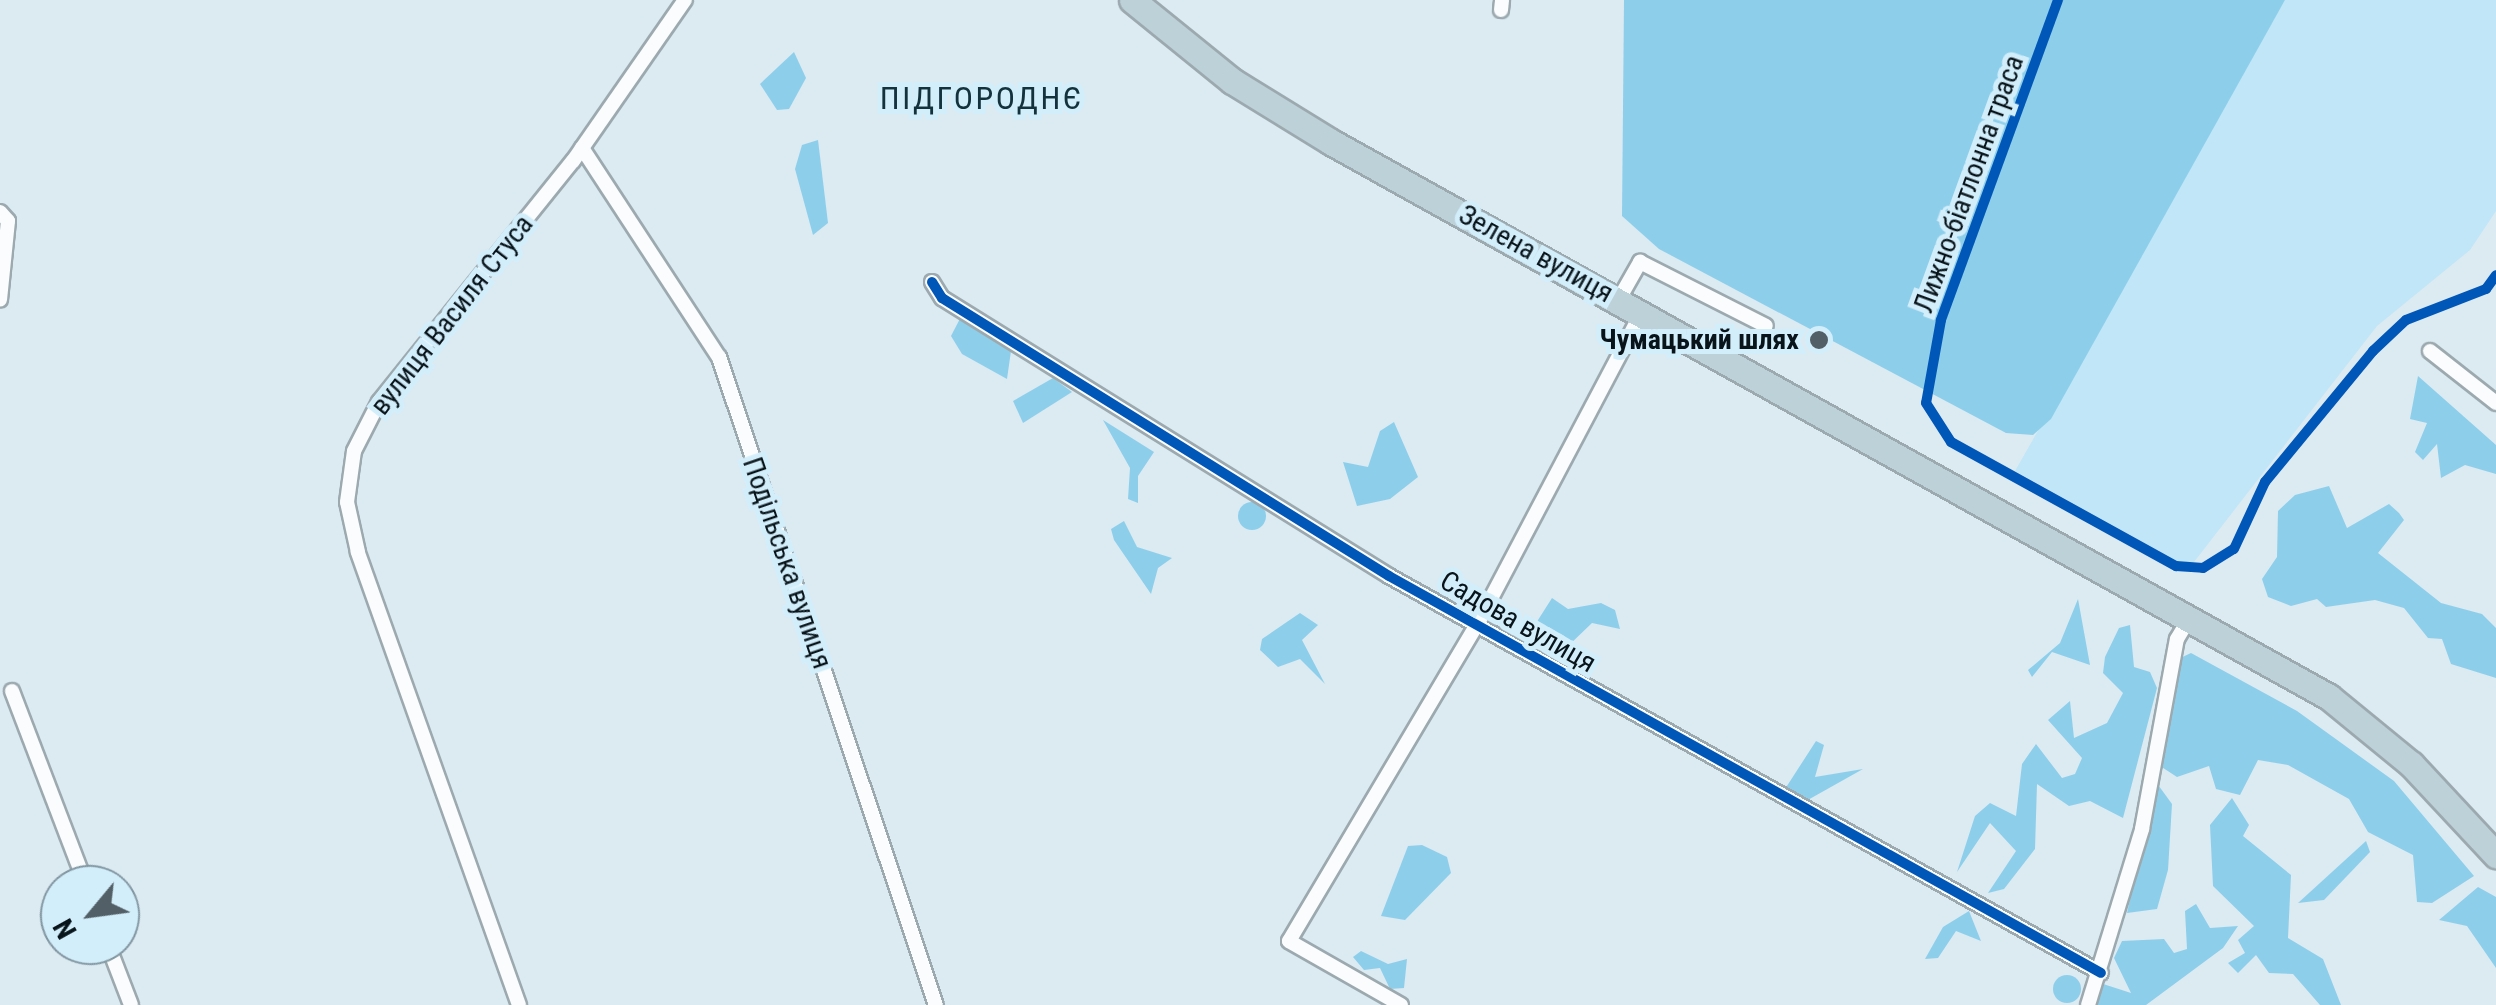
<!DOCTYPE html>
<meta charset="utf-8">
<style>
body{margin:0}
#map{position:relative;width:2496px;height:1005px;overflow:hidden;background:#dceaf2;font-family:"Roboto Condensed",sans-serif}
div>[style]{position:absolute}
.green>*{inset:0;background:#c0e6f8}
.forest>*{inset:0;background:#8dcfeb}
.round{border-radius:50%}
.roads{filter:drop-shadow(2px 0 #9ca9af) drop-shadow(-2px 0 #9ca9af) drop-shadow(0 2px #9ca9af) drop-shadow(0 -2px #9ca9af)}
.street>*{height:14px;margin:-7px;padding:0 7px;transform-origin:7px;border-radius:7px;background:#fafcfd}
.highway>*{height:25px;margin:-12.5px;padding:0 12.5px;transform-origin:12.5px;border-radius:12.5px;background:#bdd1d8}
.cycleway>*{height:10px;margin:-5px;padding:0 5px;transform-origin:5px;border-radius:5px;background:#0057b8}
.dots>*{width:28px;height:28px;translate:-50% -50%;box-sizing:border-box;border:5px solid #d3eefb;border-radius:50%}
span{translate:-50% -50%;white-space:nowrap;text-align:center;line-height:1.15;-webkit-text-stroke:10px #d3eefb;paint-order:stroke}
.street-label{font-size:28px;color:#08141a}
.poi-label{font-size:28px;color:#08141a;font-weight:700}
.right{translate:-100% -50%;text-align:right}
.quarter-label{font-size:32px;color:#14313e;letter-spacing:2.5px}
.north{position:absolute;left:40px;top:865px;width:100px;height:100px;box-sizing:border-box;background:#d3eefb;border:2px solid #8297a1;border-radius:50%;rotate:241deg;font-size:28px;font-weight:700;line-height:40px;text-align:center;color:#08141a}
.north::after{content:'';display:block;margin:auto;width:35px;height:45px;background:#525f66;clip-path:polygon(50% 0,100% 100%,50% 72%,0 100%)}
</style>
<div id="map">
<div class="green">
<div style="clip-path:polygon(2285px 0,2496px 0,2496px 211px,2470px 250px,2377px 326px,2194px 562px,2181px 563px,2015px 471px)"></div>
</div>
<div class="forest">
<div style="clip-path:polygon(1624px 0,2285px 0,2051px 419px,2033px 435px,2006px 433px,1659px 249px,1622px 216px)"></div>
<div style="clip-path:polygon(794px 52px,806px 78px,789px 109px,777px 110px,760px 84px)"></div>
<div style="clip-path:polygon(818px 140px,828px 223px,813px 235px,795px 169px,802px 145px)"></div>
<div style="clip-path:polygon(965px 309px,1012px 344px,1007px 379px,962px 354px,951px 336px)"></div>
<div style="clip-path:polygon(2418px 376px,2496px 445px,2496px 474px,2465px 465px,2441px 478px,2437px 444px,2423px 460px,2415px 452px,2427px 423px,2410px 419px)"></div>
<div style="clip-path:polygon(1053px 378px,1072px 392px,1023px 423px,1013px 401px)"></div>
<div style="clip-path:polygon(1103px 420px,1154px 452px,1138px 476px,1138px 503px,1128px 499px,1130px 468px)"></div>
<div style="clip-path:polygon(1394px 422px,1418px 477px,1390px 499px,1357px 506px,1343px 462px,1368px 467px,1380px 431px)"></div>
<div style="clip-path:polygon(2329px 486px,2347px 528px,2389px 504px,2399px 513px,2404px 520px,2378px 553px,2441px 603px,2482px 614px,2496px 628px,2496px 678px,2451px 664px,2442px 639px,2428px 638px,2404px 608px,2375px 600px,2326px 607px,2317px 599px,2291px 606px,2268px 597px,2262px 579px,2277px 557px,2278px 511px,2295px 495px)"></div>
<div class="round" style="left:1238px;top:502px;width:28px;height:28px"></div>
<div style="clip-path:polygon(1124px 521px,1137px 547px,1172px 558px,1158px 568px,1151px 594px,1114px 540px,1111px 529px)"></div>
<div style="clip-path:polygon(1552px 598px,1568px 609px,1601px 603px,1615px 610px,1620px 629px,1592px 623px,1567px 647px,1571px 670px,1513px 638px,1531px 631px)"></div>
<div style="clip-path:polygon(2078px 599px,2090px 665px,2052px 652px,2032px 677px,2028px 670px,2060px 643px)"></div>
<div style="clip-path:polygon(1300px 613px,1318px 625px,1302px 640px,1325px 684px,1300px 659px,1278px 667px,1260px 650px,1262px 639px)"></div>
<div style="clip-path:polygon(2130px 625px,2134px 667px,2150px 672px,2157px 688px,2123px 818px,2090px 801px,2069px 806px,2037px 784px,2035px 849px,2004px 889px,1988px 893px,2016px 851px,1990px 823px,1957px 872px,1975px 816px,1990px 803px,2016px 816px,2022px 764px,2036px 744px,2062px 778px,2075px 774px,2082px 758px,2048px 720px,2070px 701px,2074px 738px,2107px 723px,2123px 693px,2103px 673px,2105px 657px,2119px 628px)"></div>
<div style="clip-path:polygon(2191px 653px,2297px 711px,2394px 781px,2474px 876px,2432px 903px,2417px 902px,2413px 855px,2368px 832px,2349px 799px,2288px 765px,2258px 760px,2240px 795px,2216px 789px,2209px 766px,2177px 777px,2157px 764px,2174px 661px)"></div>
<div style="clip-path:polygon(1816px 741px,1824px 745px,1815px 777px,1863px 769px,1806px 801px,1785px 789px)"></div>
<div style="clip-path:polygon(2156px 782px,2172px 804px,2168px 870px,2157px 909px,2127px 913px)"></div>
<div style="clip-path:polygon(2232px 798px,2249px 825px,2243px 836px,2291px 875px,2288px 938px,2323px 959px,2341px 1005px,2320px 1005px,2293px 974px,2269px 973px,2256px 955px,2238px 973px,2228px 963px,2245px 953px,2238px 940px,2254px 926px,2213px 886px,2210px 825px)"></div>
<div style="clip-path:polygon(2366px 841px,2370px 852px,2324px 900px,2298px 903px)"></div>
<div style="clip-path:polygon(1422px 845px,1447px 857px,1451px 873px,1405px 920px,1381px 916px,1408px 846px)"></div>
<div style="clip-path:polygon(2478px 887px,2496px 897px,2496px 968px,2467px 926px,2439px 920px)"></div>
<div style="clip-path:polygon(2196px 904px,2210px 928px,2238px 926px,2223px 948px,2146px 1005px,2089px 1005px,2097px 982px,2131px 993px,2114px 958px,2122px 941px,2164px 939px,2174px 953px,2187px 949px,2185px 911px)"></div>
<div style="clip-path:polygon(1969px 911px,1981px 941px,1956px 931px,1938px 958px,1925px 959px,1943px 927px)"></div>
<div style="clip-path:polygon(1361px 951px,1388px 964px,1407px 959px,1404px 988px,1390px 989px,1380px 968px,1364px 970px,1353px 957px)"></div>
<div class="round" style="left:2053px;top:975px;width:28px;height:28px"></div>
</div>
<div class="roads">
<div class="street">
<div style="left:1501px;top:10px;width:10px;rotate:-84deg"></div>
<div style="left:582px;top:148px;width:250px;rotate:56.8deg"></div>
<div style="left:719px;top:357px;width:683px;rotate:71.49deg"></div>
<div style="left:0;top:212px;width:12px;rotate:48deg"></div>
<div style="left:8px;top:221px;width:79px;rotate:95.8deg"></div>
<div style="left:932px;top:282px;width:19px;rotate:58deg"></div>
<div style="left:942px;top:298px;width:526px;rotate:31.88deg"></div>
<div style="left:1389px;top:576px;width:815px;rotate:29.14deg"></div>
<div style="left:1619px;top:299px;width:43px;rotate:-60.4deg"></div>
<div style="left:1640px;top:262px;width:141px;rotate:26.9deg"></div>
<div style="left:2430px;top:351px;width:84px;rotate:38.2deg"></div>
<div style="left:12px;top:691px;width:208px;rotate:69.1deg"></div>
<div style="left:108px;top:945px;width:64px;rotate:69deg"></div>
<div style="left:519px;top:1005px;width:481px;rotate:-109.6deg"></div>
<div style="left:358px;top:552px;width:51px;rotate:-102.4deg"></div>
<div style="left:347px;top:502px;width:51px;rotate:-82.2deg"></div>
<div style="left:354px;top:451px;width:55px;rotate:-63deg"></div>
<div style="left:379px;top:402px;width:309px;rotate:-51.2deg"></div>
<div style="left:573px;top:161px;width:196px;rotate:-55.2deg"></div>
<div style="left:1401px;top:1005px;width:129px;rotate:-150.3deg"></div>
<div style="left:1289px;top:941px;width:370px;rotate:-59.3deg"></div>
<div style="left:1478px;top:623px;width:352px;rotate:-62.2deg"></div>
<div style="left:2088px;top:1005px;width:184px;rotate:-72.9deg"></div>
<div style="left:2142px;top:829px;width:193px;rotate:-79.6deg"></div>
<div style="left:2177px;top:639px;width:27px;rotate:-59deg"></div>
</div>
<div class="highway">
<div style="left:1132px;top:0;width:129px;rotate:39deg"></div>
<div style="left:1232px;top:81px;width:116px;rotate:31.6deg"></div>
<div style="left:1331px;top:142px;width:1142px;rotate:29.08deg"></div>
<div style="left:2329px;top:697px;width:106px;rotate:39.3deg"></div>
<div style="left:2411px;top:764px;width:125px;rotate:47deg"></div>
</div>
</div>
<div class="cycleway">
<div style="left:2058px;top:0;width:341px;rotate:110.1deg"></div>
<div style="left:1941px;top:320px;width:84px;rotate:100.2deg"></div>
<div style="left:1926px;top:403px;width:46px;rotate:57.3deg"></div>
<div style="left:1951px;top:442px;width:257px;rotate:28.9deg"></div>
<div style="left:2176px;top:566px;width:27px;rotate:4deg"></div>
<div style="left:2203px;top:568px;width:36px;rotate:-32deg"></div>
<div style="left:2234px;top:549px;width:74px;rotate:-65.2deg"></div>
<div style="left:2265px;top:482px;width:170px;rotate:-50.5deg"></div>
<div style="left:2373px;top:351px;width:45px;rotate:-43.2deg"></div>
<div style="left:2406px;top:320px;width:86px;rotate:-21.2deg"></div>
<div style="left:2486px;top:289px;width:17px;rotate:-54deg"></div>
<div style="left:932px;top:282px;width:19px;rotate:58deg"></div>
<div style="left:942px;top:298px;width:526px;rotate:31.88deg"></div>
<div style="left:1389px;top:576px;width:815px;rotate:29.14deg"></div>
</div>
<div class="dots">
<div style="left:1819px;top:340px;background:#525f66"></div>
</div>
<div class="street-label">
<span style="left:1969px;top:184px;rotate:-70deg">Лижно-біатлонна траса</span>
<span style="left:1536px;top:254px;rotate:29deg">Зелена вулиця</span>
<span style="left:452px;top:315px;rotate:-52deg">вулиця Василя Стуса</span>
<span style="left:787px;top:563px;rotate:71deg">Подільська вулиця</span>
<span style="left:1518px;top:622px;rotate:30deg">Садова вулиця</span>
</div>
<div class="poi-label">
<span class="right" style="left:1799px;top:340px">Чумацький шлях</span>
</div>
<div class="quarter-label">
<span style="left:982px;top:98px">ПІДГОРОДНЄ</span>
</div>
<div class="north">N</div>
</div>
